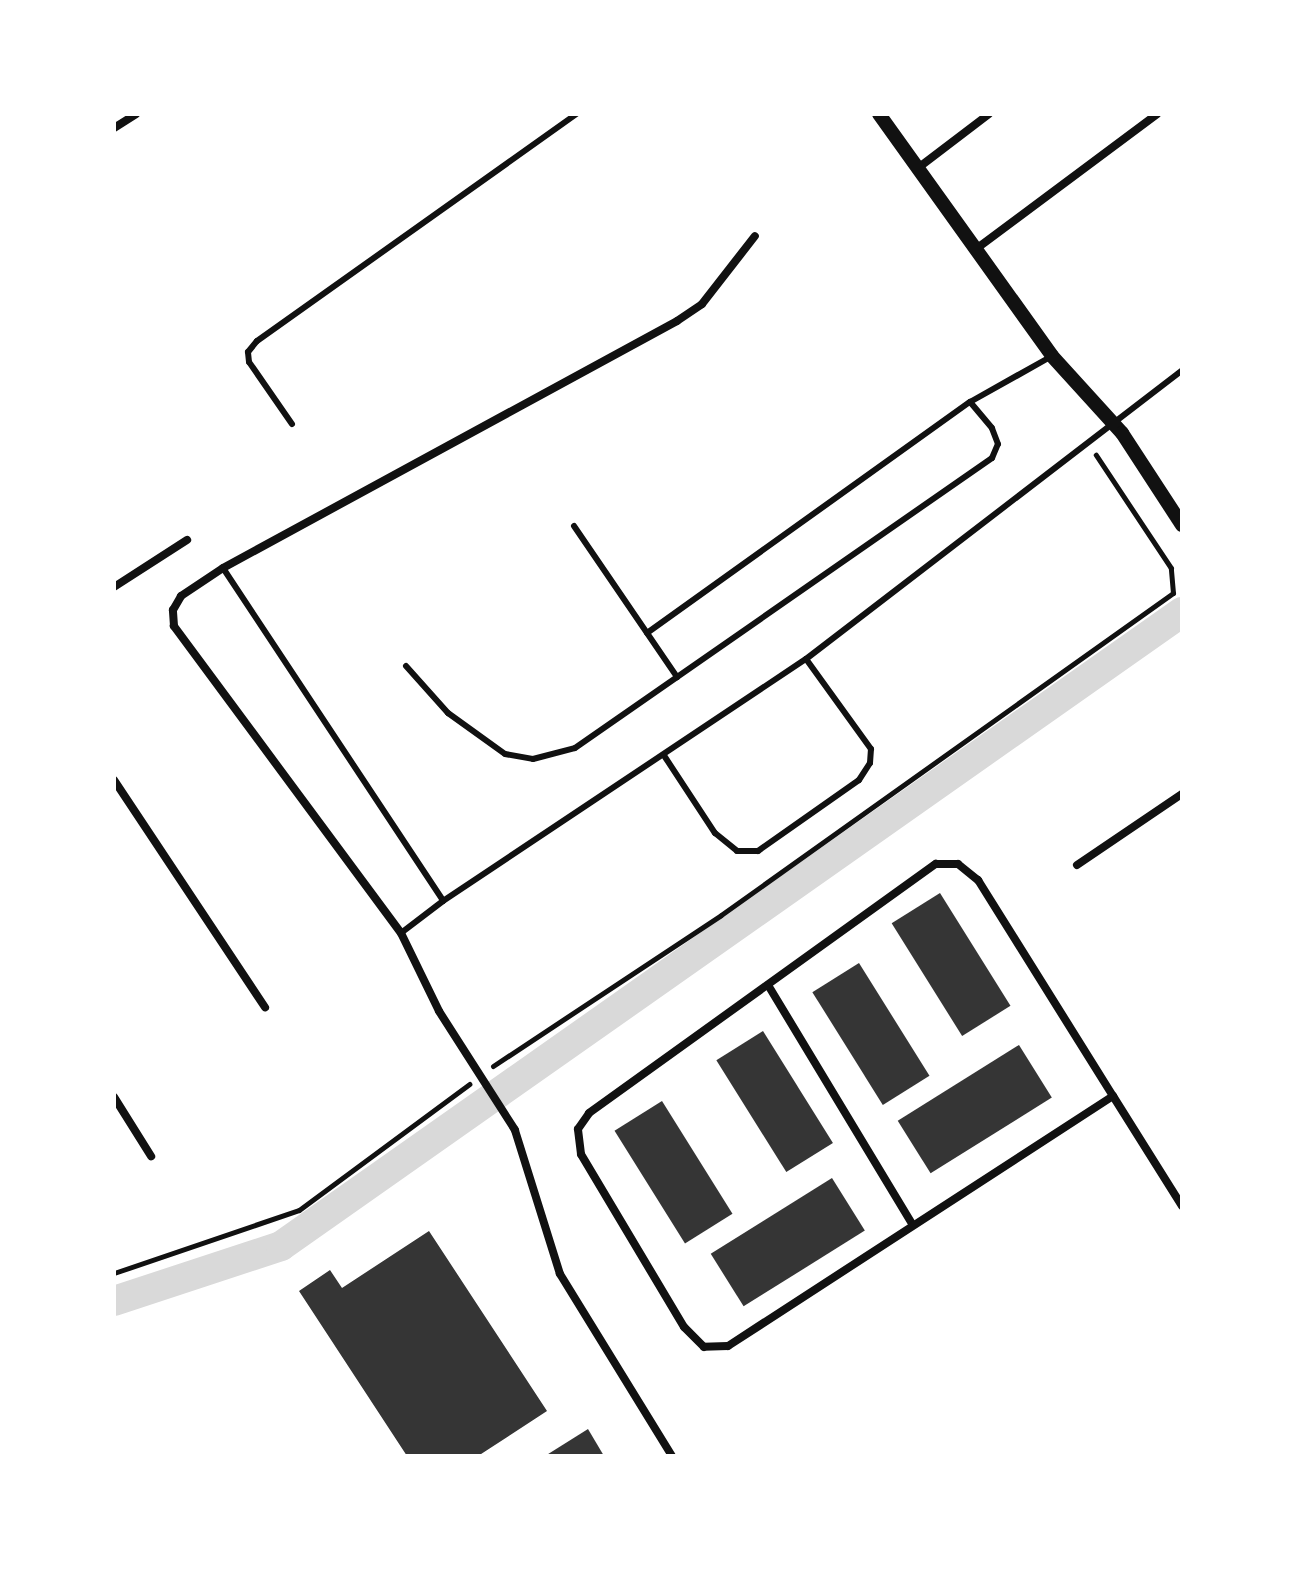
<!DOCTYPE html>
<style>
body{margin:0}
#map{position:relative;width:1296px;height:1570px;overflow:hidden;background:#fff;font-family:"Titillium Web",sans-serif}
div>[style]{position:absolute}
.canal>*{height:30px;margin:-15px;padding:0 15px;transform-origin:15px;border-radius:15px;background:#d9d9d9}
.building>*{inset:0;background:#353535;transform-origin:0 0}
.path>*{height:5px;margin:-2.5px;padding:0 2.5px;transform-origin:2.5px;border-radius:2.5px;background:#111}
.service>*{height:6px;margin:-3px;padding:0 3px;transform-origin:3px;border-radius:3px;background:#111}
.minor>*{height:8px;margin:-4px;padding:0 4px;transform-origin:4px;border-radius:4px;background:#111}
.tertiary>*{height:14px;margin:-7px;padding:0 7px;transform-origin:7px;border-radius:7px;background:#111}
span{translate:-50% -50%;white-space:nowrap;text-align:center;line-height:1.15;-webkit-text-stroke:8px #fff;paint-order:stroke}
.frame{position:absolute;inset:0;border:116px solid #fff;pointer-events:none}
</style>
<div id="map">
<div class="canal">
<div style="left:114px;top:1301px;width:176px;rotate:-18.2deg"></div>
<div style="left:281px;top:1246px;width:1102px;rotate:-35.13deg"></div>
</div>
<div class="building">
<div style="left:940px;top:893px;width:133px;height:57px;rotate:58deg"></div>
<div style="left:859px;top:963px;width:133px;height:55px;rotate:58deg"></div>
<div style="left:763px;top:1031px;width:132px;height:55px;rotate:58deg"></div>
<div style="left:1019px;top:1045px;width:62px;height:143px;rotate:58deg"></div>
<div style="left:662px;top:1101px;width:133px;height:56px;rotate:58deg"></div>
<div style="left:832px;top:1178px;width:62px;height:143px;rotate:58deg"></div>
<div style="clip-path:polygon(429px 1231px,547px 1411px,478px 1456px,407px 1456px,299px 1291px,330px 1270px,342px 1288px)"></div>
<div style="clip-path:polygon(588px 1429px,604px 1456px,545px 1456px)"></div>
</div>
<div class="path">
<div style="left:493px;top:1066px;width:273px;rotate:-33.5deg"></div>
<div style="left:721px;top:915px;width:555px;rotate:-35.47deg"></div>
<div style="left:1173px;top:593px;width:25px;rotate:-95deg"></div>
<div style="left:1171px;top:568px;width:136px;rotate:-123.6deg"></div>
<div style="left:114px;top:1273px;width:195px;rotate:-18.8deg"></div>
<div style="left:299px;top:1210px;width:212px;rotate:-36.5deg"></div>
</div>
<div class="service">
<div style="left:292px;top:424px;width:75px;rotate:-124.7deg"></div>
<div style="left:249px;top:362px;width:10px;rotate:-96deg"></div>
<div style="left:248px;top:352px;width:14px;rotate:-51deg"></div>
<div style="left:257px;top:341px;width:392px;rotate:-35.4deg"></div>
<div style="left:574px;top:526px;width:183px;rotate:55.7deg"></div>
<div style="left:223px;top:568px;width:399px;rotate:56.5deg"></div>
<div style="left:443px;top:901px;width:53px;rotate:142.7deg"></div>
<div style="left:647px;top:633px;width:397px;rotate:-35.6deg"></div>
<div style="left:970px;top:402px;width:94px;rotate:-29.3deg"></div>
<div style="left:406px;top:666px;width:63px;rotate:48.2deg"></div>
<div style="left:448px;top:713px;width:70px;rotate:35.7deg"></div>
<div style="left:505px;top:754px;width:28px;rotate:10deg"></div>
<div style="left:533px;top:759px;width:43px;rotate:-14.7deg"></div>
<div style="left:575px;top:748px;width:508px;rotate:-34.82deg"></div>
<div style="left:992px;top:458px;width:15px;rotate:-67deg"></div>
<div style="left:998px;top:444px;width:17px;rotate:-111deg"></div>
<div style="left:992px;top:428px;width:34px;rotate:-130deg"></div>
<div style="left:665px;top:757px;width:91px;rotate:56.7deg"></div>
<div style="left:715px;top:833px;width:28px;rotate:39deg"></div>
<div style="left:737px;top:851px;width:21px"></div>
<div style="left:758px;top:851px;width:123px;rotate:-35.1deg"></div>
<div style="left:859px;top:780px;width:20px;rotate:-57deg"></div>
<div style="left:870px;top:763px;width:14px;rotate:-86deg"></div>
<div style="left:871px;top:749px;width:111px;rotate:-125.8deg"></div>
<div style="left:443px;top:901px;width:436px;rotate:-33.7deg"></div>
<div style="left:806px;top:659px;width:474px;rotate:-37.5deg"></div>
</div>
<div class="minor">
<div style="left:114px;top:128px;width:26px;rotate:-32deg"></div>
<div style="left:918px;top:168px;width:89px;rotate:-37.3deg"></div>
<div style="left:976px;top:249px;width:226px;rotate:-36.7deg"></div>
<div style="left:114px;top:587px;width:87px;rotate:-32.8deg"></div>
<div style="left:114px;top:780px;width:273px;rotate:56.4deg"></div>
<div style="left:1077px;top:865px;width:127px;rotate:-34.1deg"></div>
<div style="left:768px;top:985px;width:280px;rotate:58.9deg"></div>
<div style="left:1113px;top:1096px;width:459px;rotate:147deg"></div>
<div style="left:728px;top:1346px;width:24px;rotate:178deg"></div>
<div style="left:704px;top:1347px;width:28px;rotate:-135deg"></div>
<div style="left:684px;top:1327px;width:201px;rotate:-120.8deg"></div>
<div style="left:581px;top:1154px;width:25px;rotate:-97deg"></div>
<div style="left:578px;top:1129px;width:19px;rotate:-55deg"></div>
<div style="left:589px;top:1113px;width:427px;rotate:-35.7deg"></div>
<div style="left:936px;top:864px;width:22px"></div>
<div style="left:958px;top:864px;width:26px;rotate:39deg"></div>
<div style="left:978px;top:880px;width:255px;rotate:58deg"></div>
<div style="left:1113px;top:1096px;width:130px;rotate:57.9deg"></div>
<div style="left:114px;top:1097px;width:70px;rotate:57.9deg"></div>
<div style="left:672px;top:1456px;width:214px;rotate:-121.6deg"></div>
<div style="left:560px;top:1274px;width:151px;rotate:-107.4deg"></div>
<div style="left:515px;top:1130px;width:141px;rotate:-122.6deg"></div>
<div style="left:439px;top:1011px;width:87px;rotate:-116deg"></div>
<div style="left:401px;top:933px;width:382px;rotate:-126.5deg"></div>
<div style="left:174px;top:626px;width:16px;rotate:-94deg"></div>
<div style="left:173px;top:610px;width:16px;rotate:-60deg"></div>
<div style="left:181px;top:596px;width:50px;rotate:-33.7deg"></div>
<div style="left:223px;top:568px;width:517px;rotate:-28.55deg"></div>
<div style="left:677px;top:321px;width:30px;rotate:-34deg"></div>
<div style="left:702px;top:304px;width:86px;rotate:-52.1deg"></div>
</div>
<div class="tertiary">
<div style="left:879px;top:114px;width:297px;rotate:54.4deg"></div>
<div style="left:1052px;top:356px;width:104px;rotate:47.7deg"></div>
<div style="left:1122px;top:433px;width:110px;rotate:56.9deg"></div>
</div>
<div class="frame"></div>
</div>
